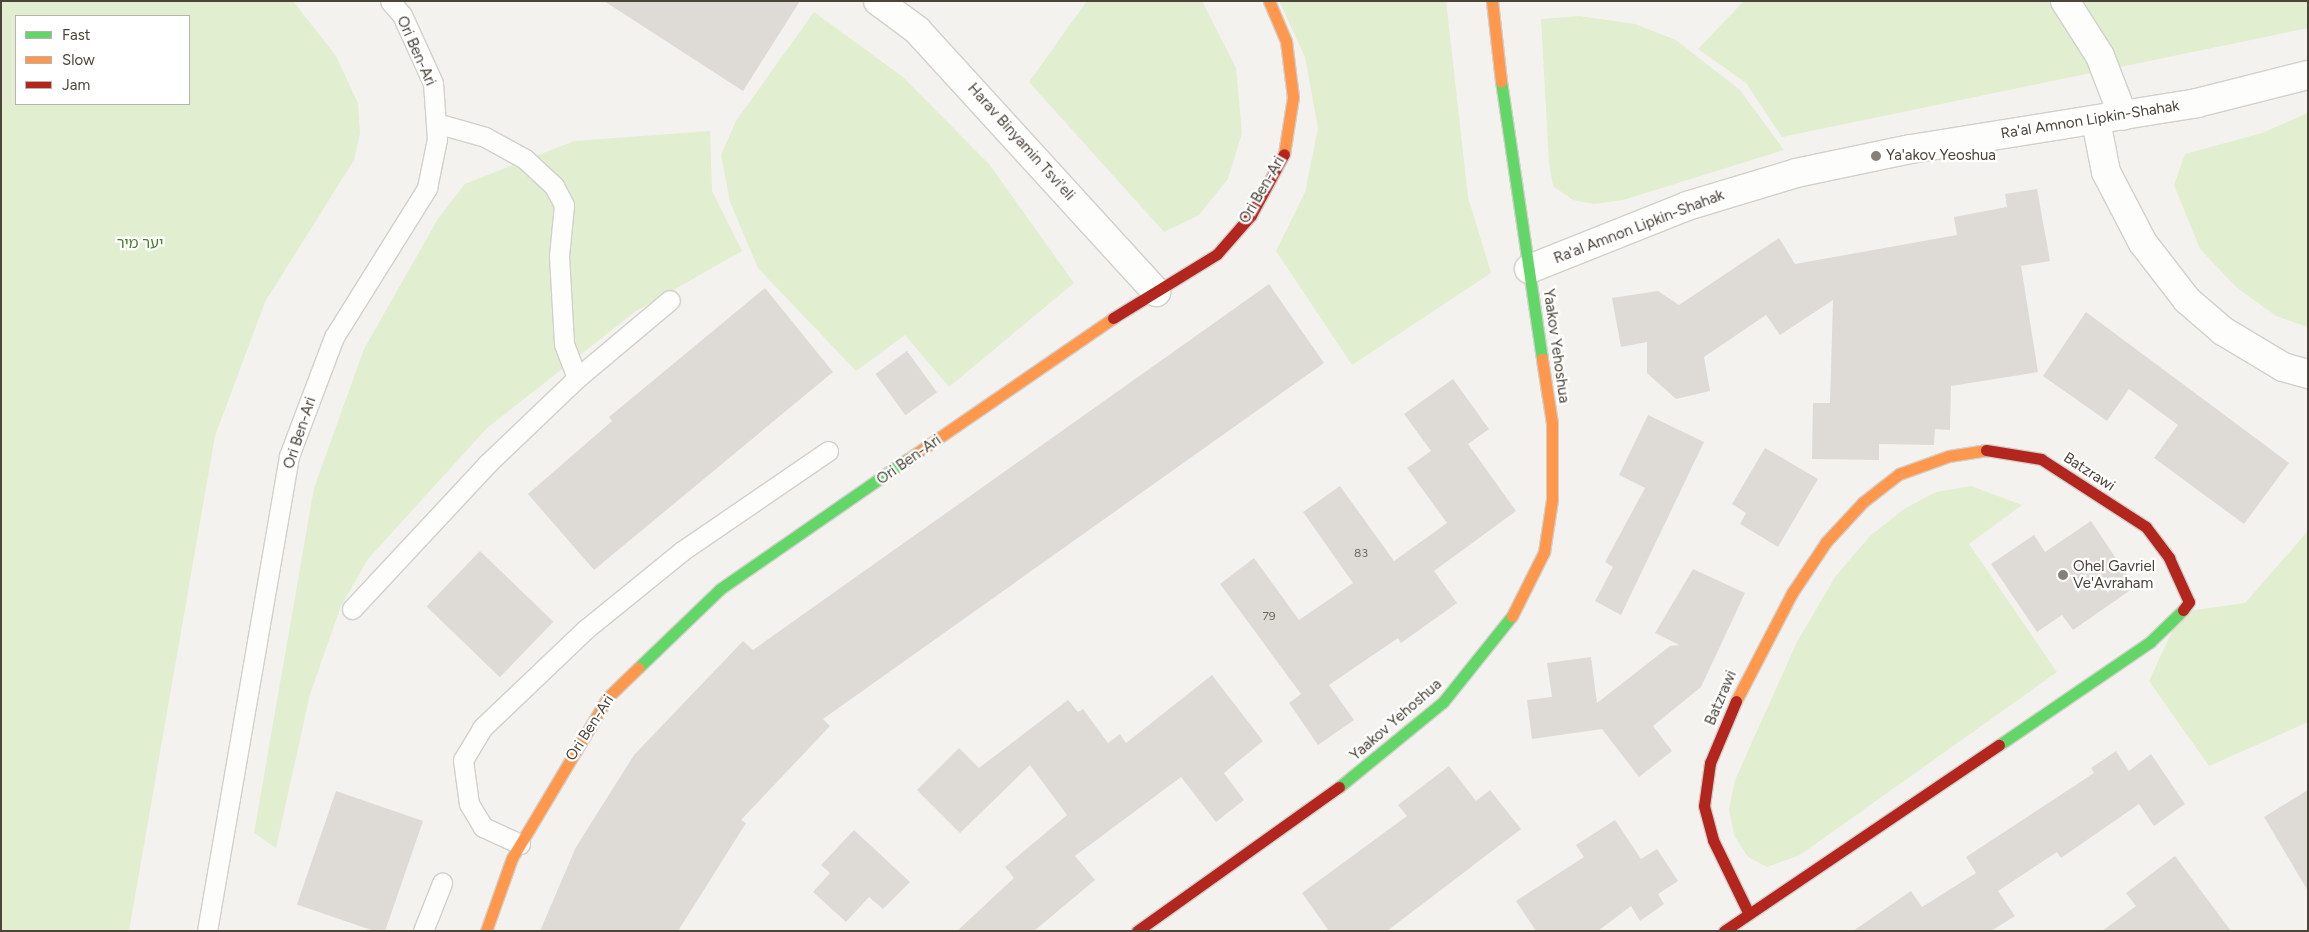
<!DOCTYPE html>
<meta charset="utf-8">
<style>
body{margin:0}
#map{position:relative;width:2309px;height:932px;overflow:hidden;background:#f4f2ee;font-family:Figtree,"Noto Sans Hebrew",sans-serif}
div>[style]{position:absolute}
.green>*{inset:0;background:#e1eecf}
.building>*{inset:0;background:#dedbd6;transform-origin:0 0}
.roads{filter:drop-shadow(1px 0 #d2d0cb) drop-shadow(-1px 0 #d2d0cb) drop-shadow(0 1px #d2d0cb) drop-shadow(0 -1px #d2d0cb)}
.lane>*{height:19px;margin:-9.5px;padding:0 9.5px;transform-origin:9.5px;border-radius:9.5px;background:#fdfdfc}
.street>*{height:28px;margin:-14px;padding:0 14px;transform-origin:14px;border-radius:14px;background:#fdfdfc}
.fast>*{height:11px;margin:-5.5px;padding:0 5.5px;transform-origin:5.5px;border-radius:5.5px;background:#63d668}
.slow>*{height:11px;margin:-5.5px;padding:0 5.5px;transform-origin:5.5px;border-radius:5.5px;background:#ff974d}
.jam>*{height:11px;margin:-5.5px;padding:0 5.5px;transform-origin:5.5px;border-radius:5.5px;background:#b3261e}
.dots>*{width:14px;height:14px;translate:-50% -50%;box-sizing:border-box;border:2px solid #fff;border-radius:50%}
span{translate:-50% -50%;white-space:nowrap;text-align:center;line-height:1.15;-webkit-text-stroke:4.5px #fff;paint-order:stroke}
.number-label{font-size:12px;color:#706a61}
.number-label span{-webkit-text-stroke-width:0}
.street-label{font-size:15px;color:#4b4439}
.poi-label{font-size:15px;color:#4b4439}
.left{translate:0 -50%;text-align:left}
.park-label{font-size:15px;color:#4a7f2a}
.frame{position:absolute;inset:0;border:2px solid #4b4439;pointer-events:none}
.legend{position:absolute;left:15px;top:15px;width:175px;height:90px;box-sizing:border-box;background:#fff;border:1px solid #b7b4b0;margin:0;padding:6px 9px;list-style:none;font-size:15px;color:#4b4439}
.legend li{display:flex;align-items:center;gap:10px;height:25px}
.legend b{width:25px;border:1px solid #b7b4b0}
</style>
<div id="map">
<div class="green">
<div style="clip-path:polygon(evenodd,1px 1px,293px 1px,336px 56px,358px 103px,360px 134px,354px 160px,265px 302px,215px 436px,129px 931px,1px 931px,1px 1px,189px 16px,189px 104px,16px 104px,16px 16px,189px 16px)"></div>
<div style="clip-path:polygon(1087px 1px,1202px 1px,1236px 68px,1242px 133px,1228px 179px,1199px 215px,1164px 232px,1029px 82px)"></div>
<div style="clip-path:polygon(1279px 1px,1446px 1px,1468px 197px,1491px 273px,1352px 365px,1276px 251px,1305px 192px,1318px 128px,1305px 57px)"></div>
<div style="clip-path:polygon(1744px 1px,2308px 1px,2308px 28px,1782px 137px,1746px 83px,1698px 49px)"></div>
<div style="clip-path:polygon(814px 12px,903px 77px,989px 164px,1074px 283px,949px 387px,905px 335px,856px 371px,758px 268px,730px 202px,721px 155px,736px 121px)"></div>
<div style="clip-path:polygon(1579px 16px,1635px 24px,1676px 40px,1740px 90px,1784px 150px,1623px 200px,1594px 204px,1573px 200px,1553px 186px,1549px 163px,1541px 19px)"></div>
<div style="clip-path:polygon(2308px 113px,2308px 327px,2276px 316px,2236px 287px,2200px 249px,2174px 185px,2185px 154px,2262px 133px)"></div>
<div style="clip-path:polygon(710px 131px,712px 191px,742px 251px,636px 311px,487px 428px,368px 559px,341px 606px,310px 694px,276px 848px,254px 833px,314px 488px,364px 349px,439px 217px,465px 184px,574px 141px)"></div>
<div style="clip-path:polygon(1971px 486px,2022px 505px,1969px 544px,2057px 672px,1800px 855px,1767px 867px,1748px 857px,1734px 835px,1729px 809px,1735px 780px,1797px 642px,1835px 577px,1870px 536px,1904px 509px,1936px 492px)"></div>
<div style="clip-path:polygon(2308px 531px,2308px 722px,2209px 766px,2149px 681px,2181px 612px,2245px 603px)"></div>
</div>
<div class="building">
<div style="clip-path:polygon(604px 1px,800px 1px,743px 91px)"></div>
<div style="clip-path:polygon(2037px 189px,2050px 261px,2021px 266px,2038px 372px,1951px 386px,1950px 430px,1935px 429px,1934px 445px,1879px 444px,1879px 460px,1812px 459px,1813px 403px,1830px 403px,1833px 300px,1780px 335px,1766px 315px,1704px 357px,1710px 391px,1676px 399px,1647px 373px,1647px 342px,1621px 347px,1612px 298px,1658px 291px,1679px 305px,1779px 238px,1795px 264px,1957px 235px,1954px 217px,2007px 207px,2005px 194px)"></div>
<div style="clip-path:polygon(1269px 284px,1324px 363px,823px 719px,830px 726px,741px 820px,746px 823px,678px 931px,540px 931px,576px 847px,634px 755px,743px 641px,753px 650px)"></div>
<div style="clip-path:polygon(765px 288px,833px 372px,594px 570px,528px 494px,612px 421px,609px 417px)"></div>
<div style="clip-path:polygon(2086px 312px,2289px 463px,2244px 524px,2154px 458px,2178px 425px,2129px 389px,2107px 421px,2043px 376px)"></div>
<div style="left:907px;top:351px;width:51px;height:39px;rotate:54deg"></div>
<div style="clip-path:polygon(1453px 379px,1489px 429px,1468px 444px,1516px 511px,1434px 571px,1457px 603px,1401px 643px,1398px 638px,1329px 685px,1354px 720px,1318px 745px,1289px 703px,1301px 694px,1220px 584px,1254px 558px,1299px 620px,1353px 583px,1303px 512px,1340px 486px,1394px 561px,1447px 523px,1407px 468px,1431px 451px,1404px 414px)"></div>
<div style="clip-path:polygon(1648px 415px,1704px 442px,1621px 615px,1595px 601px,1613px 567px,1605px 562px,1645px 488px,1619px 475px)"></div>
<div style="clip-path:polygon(1765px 448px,1818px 479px,1778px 547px,1740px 524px,1746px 513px,1732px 504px)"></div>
<div style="clip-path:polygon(2091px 521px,2135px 587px,2073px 630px,2062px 615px,2037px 632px,1991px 564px,2034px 535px,2045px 552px)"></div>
<div style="left:480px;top:551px;width:102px;height:77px;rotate:44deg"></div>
<div style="clip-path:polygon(1693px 569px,1745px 593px,1701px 687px,1653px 726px,1672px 751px,1639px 777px,1602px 729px,1532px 739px,1527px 700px,1552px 697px,1547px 663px,1591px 657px,1597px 703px,1670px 646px,1679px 645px,1655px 633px)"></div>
<div style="clip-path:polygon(1212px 675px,1263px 741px,1224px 773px,1244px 800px,1216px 822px,1181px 777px,1075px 856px,1095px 880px,1034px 931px,957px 931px,1014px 878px,1005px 867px,1067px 815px,1030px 765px,960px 833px,917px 790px,959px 748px,979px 768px,1068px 700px,1078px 712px,1083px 709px,1108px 743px,1120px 734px,1126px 743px)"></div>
<div style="clip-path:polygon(2116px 751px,2129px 771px,2151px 754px,2185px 804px,2154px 826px,2139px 804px,2061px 858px,2057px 852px,1998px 891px,2015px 916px,1991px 931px,1853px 931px,1911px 891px,1922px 907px,1976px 873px,1966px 857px,2094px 773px,2091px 768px)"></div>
<div style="clip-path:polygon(1449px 766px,1476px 801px,1490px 790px,1521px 829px,1387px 931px,1329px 931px,1302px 893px,1407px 816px,1398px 805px)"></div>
<div style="clip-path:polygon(2308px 790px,2308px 891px,2264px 817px)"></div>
<div style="left:336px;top:791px;width:92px;height:120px;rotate:19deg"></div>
<div style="clip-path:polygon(1615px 820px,1641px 859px,1657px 849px,1678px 881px,1658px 894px,1664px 904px,1640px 921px,1631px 906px,1598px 931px,1536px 931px,1516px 901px,1584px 857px,1576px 845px)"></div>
<div style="clip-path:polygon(854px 830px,910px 882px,883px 909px,869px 897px,846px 922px,813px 892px,830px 873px,821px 865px)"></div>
<div style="clip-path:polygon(2175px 856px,2231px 931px,2102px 931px,2136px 906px,2126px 893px)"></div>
</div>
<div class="roads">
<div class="lane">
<div style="left:436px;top:123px;width:51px;rotate:15.9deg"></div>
<div style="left:485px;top:137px;width:46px;rotate:28.8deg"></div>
<div style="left:525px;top:159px;width:40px;rotate:43deg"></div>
<div style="left:554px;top:186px;width:21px;rotate:62deg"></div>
<div style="left:564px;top:205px;width:51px;rotate:95.6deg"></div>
<div style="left:559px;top:256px;width:88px;rotate:86.7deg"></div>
<div style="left:564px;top:344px;width:36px;rotate:69deg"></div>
<div style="left:352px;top:609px;width:198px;rotate:-47deg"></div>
<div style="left:487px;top:464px;width:124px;rotate:-43.7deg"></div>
<div style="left:577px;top:378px;width:121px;rotate:-40deg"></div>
<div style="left:520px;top:844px;width:41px;rotate:-155.3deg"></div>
<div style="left:483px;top:827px;width:27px;rotate:-121deg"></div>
<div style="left:469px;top:804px;width:44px;rotate:-97.8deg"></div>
<div style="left:463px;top:760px;width:37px;rotate:-59deg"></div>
<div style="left:482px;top:728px;width:144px;rotate:-43.6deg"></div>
<div style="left:586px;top:629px;width:124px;rotate:-39.1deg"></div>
<div style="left:682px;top:551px;width:177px;rotate:-34.4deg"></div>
<div style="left:207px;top:931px;width:482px;rotate:-80.2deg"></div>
<div style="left:289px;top:456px;width:127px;rotate:-69.3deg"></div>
<div style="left:334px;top:337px;width:176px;rotate:-58deg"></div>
<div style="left:427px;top:188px;width:50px;rotate:-78.5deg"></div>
<div style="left:437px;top:139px;width:56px;rotate:-94.1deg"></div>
<div style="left:433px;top:83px;width:75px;rotate:-114.5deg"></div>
<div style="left:402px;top:15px;width:18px;rotate:-131deg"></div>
<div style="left:423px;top:931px;width:52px;rotate:-68.4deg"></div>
</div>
<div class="street">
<div style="left:878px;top:1px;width:49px;rotate:36.6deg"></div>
<div style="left:917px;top:30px;width:355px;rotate:47.6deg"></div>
<div style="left:2065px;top:1px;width:65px;rotate:57.5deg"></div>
<div style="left:2100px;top:56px;width:64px;rotate:69deg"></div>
<div style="left:2096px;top:121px;width:52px;rotate:78.9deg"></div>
<div style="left:2106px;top:172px;width:80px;rotate:62.5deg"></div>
<div style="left:2143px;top:243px;width:72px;rotate:52.3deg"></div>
<div style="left:2187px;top:300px;width:48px;rotate:40.7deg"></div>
<div style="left:2223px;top:331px;width:70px;rotate:31deg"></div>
<div style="left:2283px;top:367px;width:26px;rotate:16deg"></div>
<div style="left:1529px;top:269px;width:170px;rotate:-21.7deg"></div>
<div style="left:1687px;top:206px;width:114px;rotate:-16.8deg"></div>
<div style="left:1796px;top:173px;width:117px;rotate:-11.8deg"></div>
<div style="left:1911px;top:149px;width:290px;rotate:-9.1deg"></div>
<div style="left:2197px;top:103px;width:114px;rotate:-14.2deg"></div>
</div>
<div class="fast">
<div style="left:1501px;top:81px;width:281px;rotate:81.6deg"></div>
<div style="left:638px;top:668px;width:114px;rotate:-43.9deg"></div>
<div style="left:720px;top:589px;width:229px;rotate:-34.7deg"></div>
<div style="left:1999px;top:745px;width:183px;rotate:-34.3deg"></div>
<div style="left:2150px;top:642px;width:46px;rotate:-44.1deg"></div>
<div style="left:1339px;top:787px;width:134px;rotate:-39.3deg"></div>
<div style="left:1443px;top:702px;width:110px;rotate:-51.3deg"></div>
</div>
<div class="slow">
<div style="left:1269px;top:1px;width:43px;rotate:67deg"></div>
<div style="left:1286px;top:41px;width:56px;rotate:82.9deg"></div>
<div style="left:1293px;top:97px;width:58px;rotate:99deg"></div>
<div style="left:1492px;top:1px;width:81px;rotate:83.6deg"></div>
<div style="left:908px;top:459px;width:249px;rotate:-34.5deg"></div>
<div style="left:1512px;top:616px;width:72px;rotate:-63.4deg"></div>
<div style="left:1544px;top:552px;width:53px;rotate:-81.3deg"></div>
<div style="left:1552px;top:500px;width:77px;rotate:-90deg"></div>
<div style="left:1552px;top:423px;width:65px;rotate:-98.9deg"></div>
<div style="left:1736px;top:701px;width:122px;rotate:-62.6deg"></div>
<div style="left:1792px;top:593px;width:61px;rotate:-56.3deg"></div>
<div style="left:1826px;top:542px;width:54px;rotate:-47.2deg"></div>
<div style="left:1863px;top:502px;width:46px;rotate:-37.9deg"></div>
<div style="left:1899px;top:474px;width:53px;rotate:-19.8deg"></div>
<div style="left:1949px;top:456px;width:37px;rotate:-9deg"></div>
<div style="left:486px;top:931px;width:77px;rotate:-70.4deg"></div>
<div style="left:512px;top:858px;width:187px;rotate:-59.2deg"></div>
<div style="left:608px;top:697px;width:42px;rotate:-44deg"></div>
</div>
<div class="jam">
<div style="left:1113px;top:318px;width:122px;rotate:-31.6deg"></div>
<div style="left:1217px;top:254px;width:52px;rotate:-48.9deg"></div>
<div style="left:1251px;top:215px;width:69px;rotate:-61.6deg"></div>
<div style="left:1986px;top:450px;width:56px;rotate:9.3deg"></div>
<div style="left:2041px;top:459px;width:125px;rotate:32.9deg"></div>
<div style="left:2146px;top:527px;width:39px;rotate:53deg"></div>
<div style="left:2169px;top:558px;width:48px;rotate:65.6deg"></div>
<div style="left:2189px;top:602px;width:10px;rotate:127deg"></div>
<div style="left:1736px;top:701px;width:67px;rotate:112.8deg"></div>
<div style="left:1710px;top:763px;width:43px;rotate:97.9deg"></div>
<div style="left:1704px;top:806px;width:35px;rotate:75deg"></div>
<div style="left:1713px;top:840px;width:82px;rotate:64.1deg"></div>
<div style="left:1137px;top:931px;width:248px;rotate:-35.5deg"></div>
<div style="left:1724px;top:931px;width:332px;rotate:-34.1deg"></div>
</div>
</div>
<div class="dots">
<div style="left:1876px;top:156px;background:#868178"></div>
<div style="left:2063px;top:575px;background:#868178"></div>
</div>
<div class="number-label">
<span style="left:1361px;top:554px">83</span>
<span style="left:1269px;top:617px">79</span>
</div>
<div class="street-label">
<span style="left:416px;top:51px;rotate:66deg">Ori Ben-Ari</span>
<span style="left:2090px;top:120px;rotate:-9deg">Ra'al Amnon Lipkin-Shahak</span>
<span style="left:1021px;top:142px;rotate:48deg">Harav Binyamin Tsvi'eli</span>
<span style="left:1262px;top:190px;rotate:-60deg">Ori Ben-Ari</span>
<span style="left:1639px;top:227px;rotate:-21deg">Ra'al Amnon Lipkin-Shahak</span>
<span style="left:1556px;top:346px;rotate:82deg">Yaakov Yehoshua</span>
<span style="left:300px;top:433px;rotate:-72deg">Ori Ben-Ari</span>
<span style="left:909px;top:460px;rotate:-35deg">Ori Ben-Ari</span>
<span style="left:2089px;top:472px;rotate:33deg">Batzrawi</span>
<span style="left:1721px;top:698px;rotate:-67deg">Batzrawi</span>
<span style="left:1396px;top:720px;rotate:-41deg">Yaakov Yehoshua</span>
<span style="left:590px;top:728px;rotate:-57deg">Ori Ben-Ari</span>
</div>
<div class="poi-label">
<span class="left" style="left:1886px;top:156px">Ya'akov Yeoshua</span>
<span class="left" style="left:2073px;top:575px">Ohel Gavriel<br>Ve'Avraham</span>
</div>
<div class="park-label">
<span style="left:140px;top:244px">יער מיר</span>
</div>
<div class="frame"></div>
<ul class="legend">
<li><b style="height:6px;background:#63d668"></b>Fast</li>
<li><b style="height:6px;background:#ff974d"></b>Slow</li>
<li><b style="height:6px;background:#b3261e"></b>Jam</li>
</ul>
</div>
